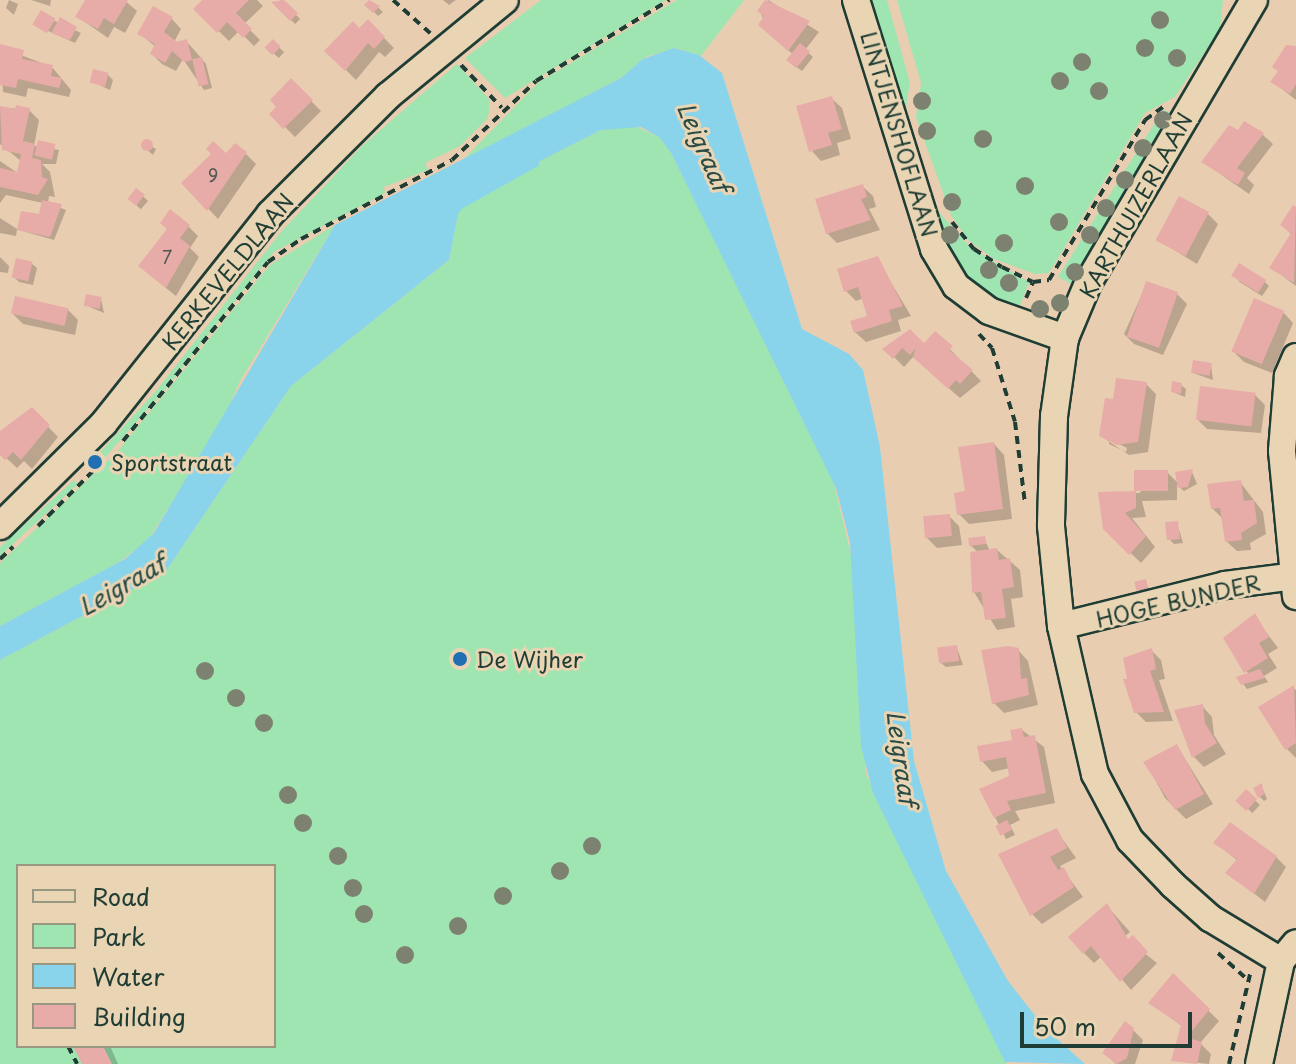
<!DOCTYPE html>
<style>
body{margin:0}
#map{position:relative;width:1296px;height:1064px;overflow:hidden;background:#e9cdb1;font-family:"Playpen Sans",sans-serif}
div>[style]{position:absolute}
.green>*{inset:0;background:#9fe5b2}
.water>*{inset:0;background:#8ad4eb}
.shadow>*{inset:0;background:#0003;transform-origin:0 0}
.stream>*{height:7px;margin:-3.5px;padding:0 3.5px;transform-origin:3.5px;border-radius:3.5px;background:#8ad4eb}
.building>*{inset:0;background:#e7aca8;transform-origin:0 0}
.round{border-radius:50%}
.path>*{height:4px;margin-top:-2px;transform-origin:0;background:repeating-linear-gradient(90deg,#1f3d34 0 8px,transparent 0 14px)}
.roads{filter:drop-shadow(2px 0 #1f3d34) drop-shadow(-2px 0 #1f3d34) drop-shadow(0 2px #1f3d34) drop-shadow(0 -2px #1f3d34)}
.street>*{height:26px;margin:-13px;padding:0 13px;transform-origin:13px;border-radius:13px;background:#e9d5b3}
.trees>*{width:18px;height:18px;margin:-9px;border-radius:50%;background:#7d8270}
.dots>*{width:22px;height:22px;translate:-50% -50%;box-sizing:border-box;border:4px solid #e9d5b3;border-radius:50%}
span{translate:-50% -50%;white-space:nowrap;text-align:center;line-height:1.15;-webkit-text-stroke:6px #e9d5b3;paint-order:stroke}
.number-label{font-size:18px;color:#515951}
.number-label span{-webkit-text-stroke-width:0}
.street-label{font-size:22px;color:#1f3d34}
.poi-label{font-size:22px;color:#1f3d34}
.left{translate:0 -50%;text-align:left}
.water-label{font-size:24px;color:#2a4c46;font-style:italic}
.legend{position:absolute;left:16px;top:864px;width:260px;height:184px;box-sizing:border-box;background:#e9d5b3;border:2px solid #989880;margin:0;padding:10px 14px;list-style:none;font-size:24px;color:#1f3d34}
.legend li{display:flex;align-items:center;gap:16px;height:40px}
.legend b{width:40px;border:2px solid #989880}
.scale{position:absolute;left:1020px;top:1012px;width:172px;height:36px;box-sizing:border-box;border:4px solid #1f3d34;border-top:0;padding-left:10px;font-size:24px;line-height:28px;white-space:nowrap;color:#1f3d34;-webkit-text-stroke:6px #e9d5b3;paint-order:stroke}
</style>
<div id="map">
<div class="green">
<div style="clip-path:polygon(541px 0,666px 0,505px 98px,465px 58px)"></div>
<div style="clip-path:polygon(677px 0,744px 0,701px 56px,676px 48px,646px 57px,621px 78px,463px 160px,539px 82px)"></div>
<div style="clip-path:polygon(867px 0,887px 0,910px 83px,905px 113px)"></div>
<div style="clip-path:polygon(897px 0,1223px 0,1220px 29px,1175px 97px,1145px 113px,1049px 273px,1035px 274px,994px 259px,968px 240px,951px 215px,916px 117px,921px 83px)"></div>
<div style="clip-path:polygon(457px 64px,490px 100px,488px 118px,460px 146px,425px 163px,428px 170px,384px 187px,385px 193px,274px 252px,161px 395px,98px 465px,93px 460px,156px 391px,281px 232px,363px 145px)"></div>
<div style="clip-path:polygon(1163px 110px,1177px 114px,1079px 288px,1058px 277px)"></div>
<div style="clip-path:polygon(evenodd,631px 124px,659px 137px,671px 153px,832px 475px,853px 564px,866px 774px,1007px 1064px,0 1064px,0 660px,166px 571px,291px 386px,449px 260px,458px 214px,471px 196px,601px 130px,631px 124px,18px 866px,274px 866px,274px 1046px,18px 1046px,18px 866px)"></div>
<div style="clip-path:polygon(938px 211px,971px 248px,1029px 282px,1017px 313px,987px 298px,967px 279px,946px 245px)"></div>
<div style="clip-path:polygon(335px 225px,240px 381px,223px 421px,149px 539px,118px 563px,0 626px,0 563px,117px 452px,270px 265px)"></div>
<div style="clip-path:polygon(74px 480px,78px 484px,0 556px,0 547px)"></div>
</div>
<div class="water">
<div style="clip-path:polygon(674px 48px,699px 55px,722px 73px,802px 329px,849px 354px,863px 370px,880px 447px,914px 761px,946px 871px,1008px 981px,1044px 1027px,1085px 1064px,1005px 1062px,873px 793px,861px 746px,850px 542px,836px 488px,671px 153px,659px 137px,641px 127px,601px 130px,471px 196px,458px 214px,449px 260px,291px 386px,166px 571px,0 660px,0 626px,125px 559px,154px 533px,335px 225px,621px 78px,643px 59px)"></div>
</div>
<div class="shadow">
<div style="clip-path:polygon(9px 0,18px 4px,14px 15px,6px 8px)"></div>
<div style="clip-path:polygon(31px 0,51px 0,50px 6px)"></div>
<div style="clip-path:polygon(87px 0,124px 0,137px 11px,125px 33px,114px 27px,108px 38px,78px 17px)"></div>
<div style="clip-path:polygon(205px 0,257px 0,263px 6px,244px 24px,260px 40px,254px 46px,239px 31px,229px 41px,196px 9px)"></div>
<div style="left:281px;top:0;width:27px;height:7px;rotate:45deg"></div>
<div style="clip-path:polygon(443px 0,456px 0,449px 5px)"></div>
<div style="clip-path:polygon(768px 0,819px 32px,805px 50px,813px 57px,802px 71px,794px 65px,794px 55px,770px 35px,760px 11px)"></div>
<div style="clip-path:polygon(371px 1px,383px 12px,378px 16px,367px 5px)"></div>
<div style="clip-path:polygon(171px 18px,181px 29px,174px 42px,186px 41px,196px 52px,206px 64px,212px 88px,204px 90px,183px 59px,176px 71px,162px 64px,152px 54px,156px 47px,140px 34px)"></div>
<div style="clip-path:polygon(55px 21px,81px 33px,75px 43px,35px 25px)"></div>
<div style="clip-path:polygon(368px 22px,394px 48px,385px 57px,379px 52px,356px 80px,327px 51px)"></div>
<div style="left:273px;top:42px;width:15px;height:8px;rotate:42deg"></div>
<div style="clip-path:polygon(0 47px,52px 67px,71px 90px,69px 97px,28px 88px,26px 97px,3px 92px)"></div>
<div style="clip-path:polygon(1296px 50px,1296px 100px,1273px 82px)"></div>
<div style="clip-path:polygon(108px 75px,113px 80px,110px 90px,91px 81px)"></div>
<div style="clip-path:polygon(291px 81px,321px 111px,295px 137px,272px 114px)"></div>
<div style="clip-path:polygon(831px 98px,842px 108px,851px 139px,837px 143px,840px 155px,821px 161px,811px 150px)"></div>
<div style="clip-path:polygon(0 107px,29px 110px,39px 120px,34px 146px,59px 150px,56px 164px,42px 164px,50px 172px,55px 197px,49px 196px,48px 203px,66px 210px,54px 240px,19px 230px,41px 216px,43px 203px,6px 195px,0 203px,0 161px,19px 174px,21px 161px,0 144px)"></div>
<div style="clip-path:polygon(1239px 133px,1263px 135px,1273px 144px,1247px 178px,1254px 185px,1249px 194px,1203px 162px)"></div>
<div style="clip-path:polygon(145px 143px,156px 149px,153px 155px,144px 147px)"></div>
<div style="clip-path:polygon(246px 154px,256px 164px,218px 219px,184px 183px)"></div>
<div style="clip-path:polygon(862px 186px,873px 196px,876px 207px,869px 209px,880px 230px,837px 243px,827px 233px)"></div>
<div style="left:137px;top:191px;width:15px;height:11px;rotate:42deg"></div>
<div style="clip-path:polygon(1294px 207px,1296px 209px,1296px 286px,1272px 268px,1292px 235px,1282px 225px)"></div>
<div style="clip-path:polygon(1208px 214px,1218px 224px,1197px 264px,1158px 240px)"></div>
<div style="clip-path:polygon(0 218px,17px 229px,16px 236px,0 233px)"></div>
<div style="clip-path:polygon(188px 226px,198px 236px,190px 248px,199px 257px,176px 296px,151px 276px)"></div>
<div style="clip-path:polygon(0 257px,9px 266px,8px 273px,0 272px)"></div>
<div style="clip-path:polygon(877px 259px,911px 316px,898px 320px,901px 331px,866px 342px,855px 332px,870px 317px,864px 298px,856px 301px,846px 291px)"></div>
<div style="clip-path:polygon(32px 264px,37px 268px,33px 285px,19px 282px,15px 278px)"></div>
<div style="clip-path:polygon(1238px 281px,1264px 281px,1269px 286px,1262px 296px)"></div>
<div style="clip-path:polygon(1147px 283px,1177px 294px,1187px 304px,1163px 355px,1134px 344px,1124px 334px)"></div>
<div style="clip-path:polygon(101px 299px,104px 313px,85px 305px)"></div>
<div style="clip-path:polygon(68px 310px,78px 320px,75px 335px,23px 324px,13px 314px)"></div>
<div style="clip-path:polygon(1283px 312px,1293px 323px,1272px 373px,1244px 362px,1234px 352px)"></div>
<div style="clip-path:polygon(910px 331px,925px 346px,935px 334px,981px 381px,960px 398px,913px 357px,904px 367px,886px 349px)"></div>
<div style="clip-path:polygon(1211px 365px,1213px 380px,1193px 373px)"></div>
<div style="clip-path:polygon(evenodd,1146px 384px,1156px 394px,1148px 452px,1129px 455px,1101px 436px,1146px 384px,1109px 439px,1127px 448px,1126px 452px,1109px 444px,1109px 439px)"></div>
<div style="clip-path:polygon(1181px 385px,1186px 389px,1185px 397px,1173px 392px)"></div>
<div style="clip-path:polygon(1255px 395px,1265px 405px,1261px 433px,1207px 429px,1197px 419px)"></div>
<div style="clip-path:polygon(32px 410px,58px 437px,32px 469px,24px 461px,17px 468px,0 452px,0 434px)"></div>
<div style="clip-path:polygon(994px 444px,1004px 455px,1012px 519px,969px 524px,959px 514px)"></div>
<div style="clip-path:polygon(1167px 472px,1179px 484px,1192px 472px,1197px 484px,1184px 491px,1177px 485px,1177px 500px,1142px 501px,1146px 517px,1132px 518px,1155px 547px,1141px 563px,1105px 528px,1101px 494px,1139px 493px)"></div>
<div style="clip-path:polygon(1240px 482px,1263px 512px,1266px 534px,1250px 543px,1251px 550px,1237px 551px,1226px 541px,1223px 519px,1213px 509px)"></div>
<div style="clip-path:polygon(949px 516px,959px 526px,962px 545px,937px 548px,927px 538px)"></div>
<div style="clip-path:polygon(1177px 523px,1183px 543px,1174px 544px,1169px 539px)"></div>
<div style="clip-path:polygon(984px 538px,990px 551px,997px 550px,1020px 570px,1023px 597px,1011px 599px,1015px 627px,997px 630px,974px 592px,979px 553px,971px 546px)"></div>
<div style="clip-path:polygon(1145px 582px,1151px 592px,1142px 593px,1137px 589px)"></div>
<div style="clip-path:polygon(1254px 616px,1278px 648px,1268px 654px,1277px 668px,1264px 676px,1268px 682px,1247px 689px,1243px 684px,1251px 676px,1246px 671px)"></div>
<div style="clip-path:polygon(957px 648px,963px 665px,946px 667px,941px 663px)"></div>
<div style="clip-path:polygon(1018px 650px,1028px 661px,1038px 705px,1004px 713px,994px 703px)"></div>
<div style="clip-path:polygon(1151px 650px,1161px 660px,1165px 679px,1159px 680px,1173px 721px,1146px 722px,1136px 712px,1130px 680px)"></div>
<div style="clip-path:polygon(1293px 688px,1296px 690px,1296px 758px,1287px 749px)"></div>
<div style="clip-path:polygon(1202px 706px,1212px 717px,1214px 735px,1226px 754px,1204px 767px,1194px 757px,1176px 711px)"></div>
<div style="clip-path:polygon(1022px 730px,1044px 747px,1055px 803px,1015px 811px,1020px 820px,1010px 825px,1015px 835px,1006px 839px,995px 817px,1012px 778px,1010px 768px,992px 772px,982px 761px,1014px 741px)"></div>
<div style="clip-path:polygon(1177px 746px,1213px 804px,1186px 819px,1165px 798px,1146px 763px)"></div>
<div style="clip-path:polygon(1261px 785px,1267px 799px,1264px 801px,1259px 796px)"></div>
<div style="left:1246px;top:792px;width:19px;height:11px;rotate:43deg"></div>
<div style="clip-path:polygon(1056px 830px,1076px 858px,1060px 866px,1083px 897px,1042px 924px,1032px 914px)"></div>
<div style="clip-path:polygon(1216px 843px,1276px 857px,1286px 867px,1265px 902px,1228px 873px,1238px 861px)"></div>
<div style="clip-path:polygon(1107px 906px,1130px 932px,1125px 936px,1129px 941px,1157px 963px,1131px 990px,1102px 956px,1094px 963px,1084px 953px)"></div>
<div style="clip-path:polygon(1173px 976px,1219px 1021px,1200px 1043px,1211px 1054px,1209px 1064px,1173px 1060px,1183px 1027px,1151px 1003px)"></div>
<div style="clip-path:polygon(1133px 1030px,1143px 1040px,1135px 1064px,1116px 1064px,1104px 1053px)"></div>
<div style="clip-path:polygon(75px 1046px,110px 1046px,118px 1064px,84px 1064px)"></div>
</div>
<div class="stream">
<div style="left:455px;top:208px;width:92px;rotate:-29.4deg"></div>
</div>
<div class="building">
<div style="clip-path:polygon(85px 0,128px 0,114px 24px,104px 18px,98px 29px,75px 17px)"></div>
<div style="clip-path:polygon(202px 0,249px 0,236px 13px,252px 29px,243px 38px,227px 22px,217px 33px,193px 9px)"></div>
<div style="clip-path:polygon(284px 0,298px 13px,290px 21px,271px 2px)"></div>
<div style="clip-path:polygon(369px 0,380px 6px,373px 13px,364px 5px)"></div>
<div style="clip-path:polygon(765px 0,810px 21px,788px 51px,758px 25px,764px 16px,757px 11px)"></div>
<div style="clip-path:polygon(153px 6px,173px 17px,164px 32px,177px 42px,187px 39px,192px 60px,184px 62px,172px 51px,165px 63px,150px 54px,155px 44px,137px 34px)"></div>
<div style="left:41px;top:10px;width:17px;height:17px;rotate:31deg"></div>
<div style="clip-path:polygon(60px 17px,77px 27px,70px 40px,51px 33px)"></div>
<div style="clip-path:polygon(368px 19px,385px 37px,374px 49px,368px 43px,345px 71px,324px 51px,353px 21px,359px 28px)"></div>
<div style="left:273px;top:39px;width:11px;height:12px;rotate:45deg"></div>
<div style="left:800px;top:43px;width:13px;height:22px;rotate:39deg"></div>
<div style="clip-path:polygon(0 44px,24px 50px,22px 59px,53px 65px,51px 76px,62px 78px,59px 88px,18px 79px,16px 88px,0 85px)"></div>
<div style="clip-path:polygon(1286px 45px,1296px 46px,1296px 84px,1290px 94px,1270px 82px,1278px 71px,1272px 67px)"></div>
<div style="left:202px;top:57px;width:28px;height:10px;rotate:77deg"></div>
<div style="left:93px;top:69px;width:16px;height:14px;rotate:14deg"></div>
<div style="clip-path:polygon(291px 78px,313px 100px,283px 129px,269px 114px,276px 107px,270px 100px)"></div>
<div style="clip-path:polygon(832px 96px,842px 129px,828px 133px,832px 145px,809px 152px,796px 106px)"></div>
<div style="clip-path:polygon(16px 105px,30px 108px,23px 141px,35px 144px,32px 158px,41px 160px,42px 177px,48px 179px,38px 195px,0 187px,0 168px,17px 172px,21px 154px,2px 150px,0 106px,15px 109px)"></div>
<div style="clip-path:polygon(1244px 121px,1264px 133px,1237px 168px,1245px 173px,1238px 185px,1201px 162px,1229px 125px,1238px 130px)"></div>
<div class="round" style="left:141px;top:139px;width:12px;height:12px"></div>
<div style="left:38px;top:140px;width:18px;height:16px;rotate:13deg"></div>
<div style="clip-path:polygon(213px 141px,226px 153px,235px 143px,247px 152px,207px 211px,181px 183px,211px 154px,206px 149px)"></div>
<div style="clip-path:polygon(863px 184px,867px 197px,861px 199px,871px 220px,826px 234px,815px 199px)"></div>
<div style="left:136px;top:188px;width:11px;height:14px;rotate:38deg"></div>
<div style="left:1179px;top:196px;width:34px;height:50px;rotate:28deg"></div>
<div style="clip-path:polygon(42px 200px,62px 204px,50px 237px,17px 230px,21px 211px,39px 214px)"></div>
<div style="clip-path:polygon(1293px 205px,1296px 207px,1294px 283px,1269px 268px,1291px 233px,1280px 225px)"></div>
<div style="clip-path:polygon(170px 209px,190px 225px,180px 238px,190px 246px,166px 288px,138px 266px,167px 229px,160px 223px)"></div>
<div style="clip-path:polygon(878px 256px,903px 306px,889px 310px,892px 321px,854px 333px,850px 321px,867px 316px,858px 287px,844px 292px,837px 269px)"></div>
<div style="left:16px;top:258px;width:17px;height:20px;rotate:13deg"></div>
<div style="left:1239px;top:263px;width:32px;height:15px;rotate:32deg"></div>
<div style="left:1146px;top:281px;width:34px;height:59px;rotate:19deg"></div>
<div style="left:86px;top:294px;width:16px;height:12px;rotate:11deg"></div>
<div style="left:15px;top:296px;width:55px;height:18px;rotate:13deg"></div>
<div style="left:1254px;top:298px;width:33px;height:58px;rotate:23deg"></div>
<div style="clip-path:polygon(910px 329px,924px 343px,935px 331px,953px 346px,949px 350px,973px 370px,960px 384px,956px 380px,948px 389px,913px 357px,916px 348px,910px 355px,902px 348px,893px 359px,882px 349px)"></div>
<div style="left:1193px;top:360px;width:19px;height:13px;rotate:9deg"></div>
<div style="clip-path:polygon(1116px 378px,1147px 382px,1138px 442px,1117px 445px,1099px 436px,1105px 398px,1113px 399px)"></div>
<div style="clip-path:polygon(1172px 381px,1182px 383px,1181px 394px,1171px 392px)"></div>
<div style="left:1200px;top:386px;width:56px;height:34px;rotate:7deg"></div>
<div style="clip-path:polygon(32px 407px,50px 425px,21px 460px,13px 452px,5px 460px,0 455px,0 431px)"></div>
<div style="clip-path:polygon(994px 442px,1003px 509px,957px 515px,954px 493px,965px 491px,958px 447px)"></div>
<div style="clip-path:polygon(1193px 469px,1188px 487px,1178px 488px,1175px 472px)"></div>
<div style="left:1168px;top:470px;width:21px;height:34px;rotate:90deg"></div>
<div style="clip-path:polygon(1241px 480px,1244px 501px,1254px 500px,1257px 523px,1241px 533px,1242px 540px,1225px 542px,1220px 508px,1211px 509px,1207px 484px)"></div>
<div style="clip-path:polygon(1136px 491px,1136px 508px,1125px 513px,1146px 536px,1129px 555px,1103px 529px,1098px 492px)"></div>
<div style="left:950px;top:514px;width:22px;height:27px;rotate:85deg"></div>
<div style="left:1178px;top:521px;width:18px;height:13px;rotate:84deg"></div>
<div style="left:985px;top:536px;width:8px;height:17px;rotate:83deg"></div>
<div style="clip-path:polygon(997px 548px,999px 560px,1010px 558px,1014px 587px,1002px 589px,1006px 618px,985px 620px,981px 592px,972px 593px,970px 552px)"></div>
<div style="left:1146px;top:579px;width:9px;height:12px;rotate:77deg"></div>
<div style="clip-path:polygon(1255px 613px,1269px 637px,1259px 643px,1268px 658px,1244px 673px,1223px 638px)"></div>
<div style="left:957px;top:645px;width:16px;height:20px;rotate:83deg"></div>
<div style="clip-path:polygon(1008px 646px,1019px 648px,1021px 679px,1027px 678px,1029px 695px,992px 704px,981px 650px)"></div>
<div style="clip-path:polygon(1152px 648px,1156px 669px,1150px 671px,1164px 712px,1134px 713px,1123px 679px,1127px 679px,1123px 658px)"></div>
<div style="clip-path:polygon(1260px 669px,1265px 678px,1241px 685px,1236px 677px)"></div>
<div style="clip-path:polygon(1294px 685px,1296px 743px,1285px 750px,1258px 707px)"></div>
<div style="clip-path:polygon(1203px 704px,1205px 723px,1217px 743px,1192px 758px,1174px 710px)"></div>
<div style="clip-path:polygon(1022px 728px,1024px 737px,1035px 735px,1046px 793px,1007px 801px,1011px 810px,994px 818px,979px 789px,1009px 776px,1006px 757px,980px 762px,977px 746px,1012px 740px,1010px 730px)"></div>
<div style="clip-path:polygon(1177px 744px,1204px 794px,1175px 810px,1143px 762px)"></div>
<div style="clip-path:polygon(1262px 783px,1264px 794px,1258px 798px,1253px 788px)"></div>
<div style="left:1246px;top:789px;width:15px;height:16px;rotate:42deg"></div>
<div style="left:1007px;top:820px;width:11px;height:13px;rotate:63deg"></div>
<div style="clip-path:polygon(1230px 822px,1277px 856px,1254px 894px,1225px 873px,1237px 859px,1213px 843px)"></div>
<div style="clip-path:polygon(1057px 828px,1067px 848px,1050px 857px,1058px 870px,1064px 867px,1074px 887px,1030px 916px,998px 854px)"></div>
<div style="clip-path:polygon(1107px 903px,1128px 939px,1133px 935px,1148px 952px,1120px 982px,1091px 946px,1083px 954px,1068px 937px)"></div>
<div style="clip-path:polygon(1173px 973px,1210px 1009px,1191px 1032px,1192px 1039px,1202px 1042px,1197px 1064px,1171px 1061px,1181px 1025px,1148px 1003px)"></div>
<div style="clip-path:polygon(1125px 1021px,1134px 1028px,1127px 1058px,1117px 1064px,1102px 1053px)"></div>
<div style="clip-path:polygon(73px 1046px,103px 1046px,112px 1064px,82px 1064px)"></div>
</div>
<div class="path">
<div style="left:393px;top:0;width:50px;rotate:41.7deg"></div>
<div style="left:461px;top:65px;width:59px;rotate:46.4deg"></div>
<div style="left:952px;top:222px;width:35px;rotate:51deg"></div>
<div style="left:974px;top:249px;width:33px;rotate:33deg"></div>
<div style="left:1002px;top:267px;width:34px;rotate:26deg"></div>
<div style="left:1033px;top:282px;width:16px;rotate:-7deg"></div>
<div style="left:1049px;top:280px;width:187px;rotate:-59deg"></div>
<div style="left:1145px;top:120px;width:22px;rotate:-36deg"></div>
<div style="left:1026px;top:298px;width:17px;rotate:-66deg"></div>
<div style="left:979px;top:334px;width:19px;rotate:47deg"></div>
<div style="left:992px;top:348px;width:77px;rotate:72.7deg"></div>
<div style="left:1015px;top:422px;width:83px;rotate:83deg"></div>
<div style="left:123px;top:441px;width:230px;rotate:-51deg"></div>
<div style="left:268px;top:262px;width:40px;rotate:-34.9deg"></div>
<div style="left:301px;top:239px;width:170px;rotate:-27.6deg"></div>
<div style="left:452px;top:160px;width:115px;rotate:-43.2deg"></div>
<div style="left:536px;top:81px;width:156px;rotate:-31.3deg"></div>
<div style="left:38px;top:526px;width:79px;rotate:-45deg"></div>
<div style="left:0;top:559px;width:18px;rotate:-43deg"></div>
<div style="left:1218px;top:953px;width:38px;rotate:42deg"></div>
<div style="left:68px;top:1046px;width:20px;rotate:63deg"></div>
<div style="left:1229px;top:1064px;width:97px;rotate:-76.8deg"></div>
</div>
<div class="roads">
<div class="street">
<div style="left:856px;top:0;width:261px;rotate:72.6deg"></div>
<div style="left:934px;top:249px;width:43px;rotate:59.3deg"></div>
<div style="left:956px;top:286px;width:41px;rotate:37.1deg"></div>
<div style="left:989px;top:311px;width:81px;rotate:19.6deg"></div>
<div style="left:1254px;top:0;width:326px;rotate:120.4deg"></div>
<div style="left:1089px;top:281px;width:62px;rotate:112.8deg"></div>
<div style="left:1065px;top:338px;width:79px;rotate:98deg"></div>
<div style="left:1054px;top:416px;width:110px;rotate:91.6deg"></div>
<div style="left:1051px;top:526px;width:100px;rotate:84.3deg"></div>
<div style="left:1061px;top:626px;width:152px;rotate:77.1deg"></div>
<div style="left:1095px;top:774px;width:75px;rotate:62.1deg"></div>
<div style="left:1130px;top:840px;width:62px;rotate:46.3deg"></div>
<div style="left:1173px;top:885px;width:50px;rotate:41.7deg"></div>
<div style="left:1210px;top:918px;width:83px;rotate:31.2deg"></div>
<div style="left:1296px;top:357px;width:21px;rotate:113deg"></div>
<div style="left:1288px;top:376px;width:75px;rotate:94.6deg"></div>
<div style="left:1282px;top:451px;width:146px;rotate:84.5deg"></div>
<div style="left:0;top:526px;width:146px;rotate:-44.7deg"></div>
<div style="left:104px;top:423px;width:267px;rotate:-51.5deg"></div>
<div style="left:270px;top:214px;width:167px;rotate:-45deg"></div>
<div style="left:388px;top:96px;width:151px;rotate:-39.4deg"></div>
<div style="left:1061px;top:626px;width:169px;rotate:-14deg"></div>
<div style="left:1225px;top:585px;width:72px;rotate:-7.2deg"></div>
<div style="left:1259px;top:1064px;width:105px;rotate:-77.9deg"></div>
<div style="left:1281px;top:961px;width:23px;rotate:-50deg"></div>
</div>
</div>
<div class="trees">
<div style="left:1160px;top:20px"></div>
<div style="left:1145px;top:48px"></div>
<div style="left:1177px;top:58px"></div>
<div style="left:1082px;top:62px"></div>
<div style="left:1060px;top:81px"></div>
<div style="left:1099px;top:91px"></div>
<div style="left:922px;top:101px"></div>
<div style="left:1163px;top:120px"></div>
<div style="left:927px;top:131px"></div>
<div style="left:983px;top:139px"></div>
<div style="left:1143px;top:148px"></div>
<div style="left:1125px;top:180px"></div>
<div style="left:1025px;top:186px"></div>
<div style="left:952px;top:202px"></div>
<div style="left:1106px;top:208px"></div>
<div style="left:1059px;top:222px"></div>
<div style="left:950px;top:235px"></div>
<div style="left:1090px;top:235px"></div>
<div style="left:1004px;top:243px"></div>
<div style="left:989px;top:270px"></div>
<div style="left:1075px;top:272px"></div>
<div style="left:1009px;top:283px"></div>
<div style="left:1060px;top:303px"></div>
<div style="left:1040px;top:309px"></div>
<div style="left:205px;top:671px"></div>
<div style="left:236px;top:698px"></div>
<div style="left:264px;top:723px"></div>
<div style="left:288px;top:795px"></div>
<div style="left:303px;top:823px"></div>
<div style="left:592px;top:846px"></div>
<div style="left:338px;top:856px"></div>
<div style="left:560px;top:871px"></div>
<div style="left:353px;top:888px"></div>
<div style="left:503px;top:896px"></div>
<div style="left:364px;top:914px"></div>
<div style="left:458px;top:926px"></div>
<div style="left:405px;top:955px"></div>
</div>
<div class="dots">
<div style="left:95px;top:462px;background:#1f6fb2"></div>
<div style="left:460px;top:659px;background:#1f6fb2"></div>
</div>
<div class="number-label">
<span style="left:213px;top:175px">9</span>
<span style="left:167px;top:257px">7</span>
</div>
<div class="street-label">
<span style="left:900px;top:134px;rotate:73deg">LINTJENSHOFLAAN</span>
<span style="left:1135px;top:205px;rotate:-61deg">KARTHUIZERLAAN</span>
<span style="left:227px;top:271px;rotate:-51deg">KERKEVELDLAAN</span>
<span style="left:1178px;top:600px;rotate:-13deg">HOGE BUNDER</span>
</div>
<div class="poi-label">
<span class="left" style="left:111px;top:462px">Sportstraat</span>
<span class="left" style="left:476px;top:659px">De Wijher</span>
</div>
<div class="water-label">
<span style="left:704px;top:147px;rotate:66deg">Leigraaf</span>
<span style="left:122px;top:585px;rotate:-30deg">Leigraaf</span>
<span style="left:902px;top:758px;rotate:82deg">Leigraaf</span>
</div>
<ul class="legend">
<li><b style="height:10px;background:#e9d5b3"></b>Road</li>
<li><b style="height:22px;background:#9fe5b2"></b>Park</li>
<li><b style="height:22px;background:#8ad4eb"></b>Water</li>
<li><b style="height:22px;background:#e7aca8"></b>Building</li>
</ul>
<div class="scale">50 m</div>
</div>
